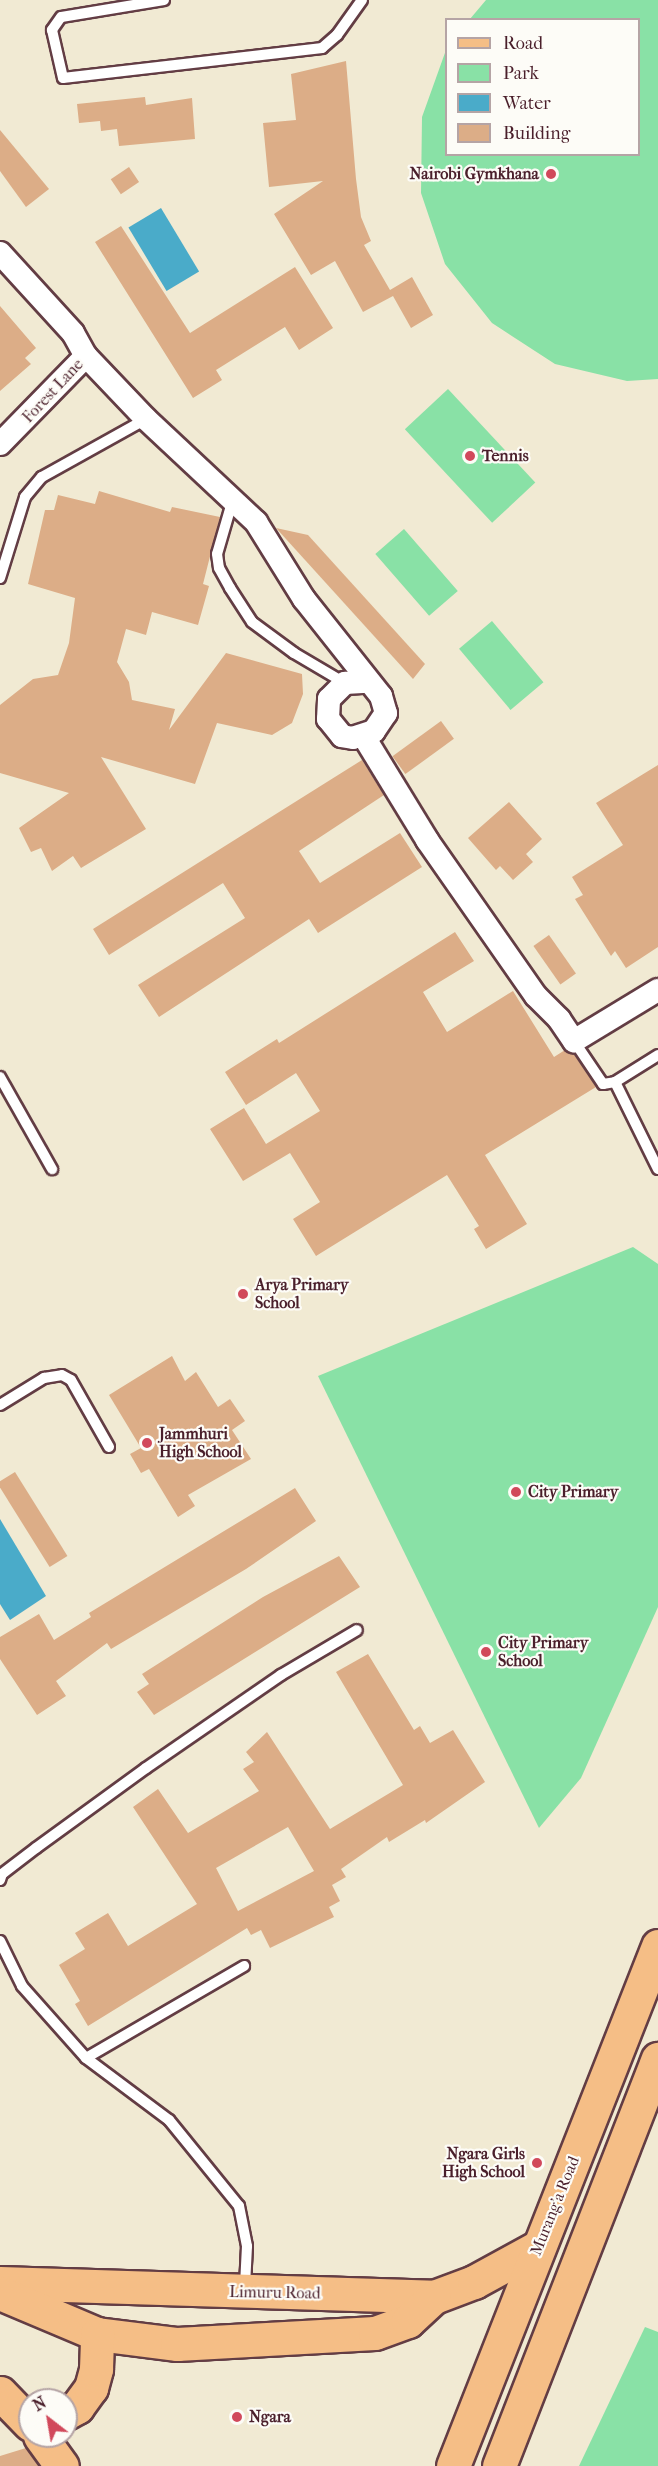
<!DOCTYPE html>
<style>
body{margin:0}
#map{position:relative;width:658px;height:2466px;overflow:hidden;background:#f1ead3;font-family:"IM FELL French Canon",serif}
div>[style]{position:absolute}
.green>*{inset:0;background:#89e1a6;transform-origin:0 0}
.water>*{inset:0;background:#4aabc9;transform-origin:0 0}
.building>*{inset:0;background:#dcad87;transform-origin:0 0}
.roads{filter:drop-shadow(2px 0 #633d44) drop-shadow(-2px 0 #633d44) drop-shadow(0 2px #633d44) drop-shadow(0 -2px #633d44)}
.service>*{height:10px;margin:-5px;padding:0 5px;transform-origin:5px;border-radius:5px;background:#fff}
.minor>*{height:22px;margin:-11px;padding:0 11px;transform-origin:11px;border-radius:11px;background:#fff}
.primary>*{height:33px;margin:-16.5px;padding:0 16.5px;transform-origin:16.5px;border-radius:16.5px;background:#f5be86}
.trunk>*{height:33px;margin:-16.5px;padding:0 16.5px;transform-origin:16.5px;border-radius:16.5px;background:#f5be86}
.dots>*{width:16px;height:16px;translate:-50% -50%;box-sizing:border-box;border:3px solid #fdfcf7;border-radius:50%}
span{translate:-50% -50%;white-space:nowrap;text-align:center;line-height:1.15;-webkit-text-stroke:4.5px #fdfcf7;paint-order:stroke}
.poi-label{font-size:16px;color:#4a1f2b;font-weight:700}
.right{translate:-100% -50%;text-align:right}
.left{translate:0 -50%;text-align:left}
.street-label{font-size:16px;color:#4a1f2b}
.legend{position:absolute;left:445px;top:18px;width:195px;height:138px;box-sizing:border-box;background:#fdfcf7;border:2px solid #b5a4a5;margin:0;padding:8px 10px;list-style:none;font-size:18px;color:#4a1f2b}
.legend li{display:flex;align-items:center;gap:12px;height:30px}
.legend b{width:30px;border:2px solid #b5a4a5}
.north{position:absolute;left:18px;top:2388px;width:60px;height:60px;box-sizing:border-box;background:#fdfcf7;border:2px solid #b5a4a5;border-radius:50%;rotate:329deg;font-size:16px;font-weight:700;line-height:24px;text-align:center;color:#4a1f2b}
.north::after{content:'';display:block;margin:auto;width:21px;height:27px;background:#d1495b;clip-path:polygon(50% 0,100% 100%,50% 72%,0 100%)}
</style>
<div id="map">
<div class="green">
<div style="clip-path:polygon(486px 0,658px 0,658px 379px,627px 381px,555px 364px,492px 323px,445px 264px,421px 193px,422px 117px,446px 50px,446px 154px,638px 154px,638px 20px,470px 19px)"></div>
<div style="left:448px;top:389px;width:128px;height:59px;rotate:47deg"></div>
<div style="left:404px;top:529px;width:82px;height:38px;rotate:49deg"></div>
<div style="left:492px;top:621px;width:80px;height:43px;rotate:50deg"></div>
<div style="clip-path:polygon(633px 1247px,658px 1264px,658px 1607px,581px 1778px,539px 1828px,318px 1376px)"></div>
<div style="clip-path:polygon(645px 2327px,658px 2332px,658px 2466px,579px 2466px)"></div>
</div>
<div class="water">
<div style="left:161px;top:208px;width:74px;height:38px;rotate:59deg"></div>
<div style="clip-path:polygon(0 1519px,46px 1596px,10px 1620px,0 1604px)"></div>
</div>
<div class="building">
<div style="clip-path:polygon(346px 61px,356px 179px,361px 217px,371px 241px,364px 245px,390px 290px,412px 277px,433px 315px,411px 328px,393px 296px,363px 312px,335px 261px,311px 275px,274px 214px,323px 181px,269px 187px,263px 123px,296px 120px,291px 74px)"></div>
<div style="clip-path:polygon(145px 97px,146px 105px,192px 98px,195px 139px,119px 146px,117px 129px,101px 131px,100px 121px,79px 123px,77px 104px)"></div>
<div style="clip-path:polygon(0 130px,49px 189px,26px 207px,0 171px)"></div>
<div style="left:129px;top:167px;width:18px;height:22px;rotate:56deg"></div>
<div style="clip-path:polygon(121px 226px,190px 333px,295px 267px,333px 328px,299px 350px,285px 327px,216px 370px,222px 380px,193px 398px,95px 242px)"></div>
<div style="clip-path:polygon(0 306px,36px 348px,25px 358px,31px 364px,0 391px)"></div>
<div style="clip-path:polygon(99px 491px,170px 512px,172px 507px,220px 517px,203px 584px,209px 586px,198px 625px,152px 612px,146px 635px,126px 629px,117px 662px,129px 682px,132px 700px,175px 709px,169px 730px,226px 653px,302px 674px,303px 694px,292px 723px,272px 735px,217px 723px,195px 784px,101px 757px,146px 829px,81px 868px,73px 856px,52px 871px,41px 848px,31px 852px,19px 828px,69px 793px,0 773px,0 705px,33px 679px,58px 675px,69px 643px,75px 598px,28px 584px,45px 510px,54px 510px,58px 495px,95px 504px)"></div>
<div style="clip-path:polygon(276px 528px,308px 535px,425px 664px,413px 679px)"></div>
<div style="left:441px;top:721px;width:22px;height:60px;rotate:54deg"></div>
<div style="clip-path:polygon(362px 760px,384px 795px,299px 851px,320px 883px,400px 833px,422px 867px,318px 933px,309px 919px,159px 1017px,138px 985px,245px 918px,223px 883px,109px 955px,93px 929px)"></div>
<div style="clip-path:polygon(658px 765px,658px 947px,626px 968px,615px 951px,611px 956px,575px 899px,583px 895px,572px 877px,623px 845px,596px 803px)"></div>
<div style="clip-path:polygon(509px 802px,542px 839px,526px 854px,533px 862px,513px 880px,500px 866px,496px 870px,468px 838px)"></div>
<div style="clip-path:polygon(455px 932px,474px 961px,423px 992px,447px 1032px,513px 991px,554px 1057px,565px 1050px,574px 1054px,596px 1087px,485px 1155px,527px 1224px,486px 1249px,474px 1229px,479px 1226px,447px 1175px,316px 1256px,293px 1219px,320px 1202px,290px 1153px,243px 1181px,210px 1129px,244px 1108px,266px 1144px,320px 1111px,296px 1073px,246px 1105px,225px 1072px,277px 1039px,279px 1043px)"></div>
<div style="left:549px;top:935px;width:47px;height:19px;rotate:55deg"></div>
<div style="clip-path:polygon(172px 1356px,185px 1381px,196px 1372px,218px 1407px,230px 1399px,245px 1421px,232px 1430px,251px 1459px,188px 1495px,195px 1506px,178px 1517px,149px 1469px,141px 1473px,130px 1454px,141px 1448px,109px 1395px)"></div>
<div style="left:15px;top:1472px;width:99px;height:21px;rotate:58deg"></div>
<div style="clip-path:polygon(295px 1488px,316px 1521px,246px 1569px,111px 1649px,107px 1643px,56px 1681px,66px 1696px,37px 1715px,0 1659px,0 1637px,39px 1614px,54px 1640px,91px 1617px,89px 1613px)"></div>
<div style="clip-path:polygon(339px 1556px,360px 1587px,154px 1715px,137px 1692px,149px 1684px,142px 1674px,263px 1597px)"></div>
<div style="clip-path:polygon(evenodd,368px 1654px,414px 1730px,420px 1726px,430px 1743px,453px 1730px,485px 1782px,426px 1823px,425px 1820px,389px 1842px,387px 1837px,341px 1869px,346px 1877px,332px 1885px,340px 1901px,329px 1907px,334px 1917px,270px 1948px,261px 1930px,251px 1935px,247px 1928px,88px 2026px,75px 2004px,80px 2001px,59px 1965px,85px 1949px,75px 1933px,108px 1913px,128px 1946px,197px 1904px,133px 1807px,158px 1789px,188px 1833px,259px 1791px,243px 1769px,254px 1762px,246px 1752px,267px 1732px,330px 1829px,403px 1785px,336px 1672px,368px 1654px,288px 1827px,314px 1871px,238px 1911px,216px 1868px,288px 1827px)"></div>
<div style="clip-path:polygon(26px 2448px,39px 2466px,0 2466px,0 2456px)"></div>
</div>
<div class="roads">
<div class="service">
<div style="left:164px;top:0;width:104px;rotate:170.6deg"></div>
<div style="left:61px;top:17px;width:16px;rotate:125deg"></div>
<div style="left:52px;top:30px;width:49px;rotate:77.1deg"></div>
<div style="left:63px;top:78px;width:261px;rotate:-6.6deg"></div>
<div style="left:322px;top:48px;width:20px;rotate:-41deg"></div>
<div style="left:337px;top:35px;width:43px;rotate:-54.5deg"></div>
<div style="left:233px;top:499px;width:57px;rotate:106.2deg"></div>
<div style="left:217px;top:554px;width:14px;rotate:82deg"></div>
<div style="left:219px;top:568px;width:23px;rotate:61deg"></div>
<div style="left:230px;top:588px;width:40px;rotate:57.1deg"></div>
<div style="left:252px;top:622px;width:52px;rotate:36.4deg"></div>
<div style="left:294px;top:653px;width:59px;rotate:30.5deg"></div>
<div style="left:0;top:578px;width:85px;rotate:-72.8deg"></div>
<div style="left:25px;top:497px;width:26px;rotate:-50deg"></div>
<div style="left:42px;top:477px;width:119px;rotate:-29.1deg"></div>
<div style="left:574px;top:1041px;width:52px;rotate:56deg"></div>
<div style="left:603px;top:1084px;width:12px;rotate:-9deg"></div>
<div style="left:615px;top:1082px;width:51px;rotate:-32.1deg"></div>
<div style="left:0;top:1077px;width:106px;rotate:60.5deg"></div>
<div style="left:615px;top:1082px;width:97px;rotate:63.7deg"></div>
<div style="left:0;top:1405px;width:52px;rotate:-31.5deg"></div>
<div style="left:44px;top:1378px;width:18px;rotate:-9deg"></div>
<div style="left:62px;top:1375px;width:10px;rotate:29deg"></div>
<div style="left:71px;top:1380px;width:77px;rotate:60.4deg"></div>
<div style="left:0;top:1880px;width:6px;rotate:-72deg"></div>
<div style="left:2px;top:1874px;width:43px;rotate:-37.4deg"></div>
<div style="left:36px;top:1848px;width:136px;rotate:-36deg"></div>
<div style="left:146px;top:1768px;width:164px;rotate:-34.6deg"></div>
<div style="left:281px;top:1675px;width:88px;rotate:-30.6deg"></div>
<div style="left:0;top:1941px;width:50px;rotate:63.9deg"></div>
<div style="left:22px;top:1986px;width:96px;rotate:48.4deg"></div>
<div style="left:86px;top:2058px;width:104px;rotate:36.8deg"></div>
<div style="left:169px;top:2120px;width:111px;rotate:50.9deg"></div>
<div style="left:239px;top:2206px;width:41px;rotate:78.7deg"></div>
<div style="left:247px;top:2246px;width:40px;rotate:92.9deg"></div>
<div style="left:86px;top:2058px;width:183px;rotate:-30.2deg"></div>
</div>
<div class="minor">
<div style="left:0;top:253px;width:108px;rotate:47.6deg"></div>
<div style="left:73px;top:333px;width:26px;rotate:61deg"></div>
<div style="left:86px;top:356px;width:87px;rotate:46.4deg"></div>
<div style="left:146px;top:419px;width:151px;rotate:43.1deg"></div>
<div style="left:256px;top:522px;width:91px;rotate:58.1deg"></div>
<div style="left:304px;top:599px;width:124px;rotate:51.6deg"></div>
<div style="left:381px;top:696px;width:18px;rotate:74deg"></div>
<div style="left:386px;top:713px;width:22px;rotate:124deg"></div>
<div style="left:374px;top:731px;width:22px;rotate:162deg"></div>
<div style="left:353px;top:738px;width:11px;rotate:-170deg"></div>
<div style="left:342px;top:736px;width:22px;rotate:-129deg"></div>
<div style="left:328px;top:719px;width:20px;rotate:-87deg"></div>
<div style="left:329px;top:699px;width:23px;rotate:-45deg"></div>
<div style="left:345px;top:683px;width:22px;rotate:-3deg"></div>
<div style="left:0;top:444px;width:123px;rotate:-45.7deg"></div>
<div style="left:364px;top:737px;width:121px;rotate:58.5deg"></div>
<div style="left:427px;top:840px;width:190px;rotate:55.1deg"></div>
<div style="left:536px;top:996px;width:33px;rotate:45deg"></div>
<div style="left:559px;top:1019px;width:27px;rotate:56deg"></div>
<div style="left:574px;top:1041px;width:98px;rotate:-31.3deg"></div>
</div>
<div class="primary">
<div style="left:0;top:2283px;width:434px;rotate:1.8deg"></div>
<div style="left:434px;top:2297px;width:43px;rotate:-20.6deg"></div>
<div style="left:474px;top:2282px;width:73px;rotate:-28.7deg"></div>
<div style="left:0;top:2293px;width:105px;rotate:22.9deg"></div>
<div style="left:97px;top:2334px;width:81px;rotate:7.1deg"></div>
<div style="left:177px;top:2344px;width:198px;rotate:-3.2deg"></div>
<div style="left:375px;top:2333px;width:35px;rotate:-20deg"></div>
<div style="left:408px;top:2321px;width:35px;rotate:-43deg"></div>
<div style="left:0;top:2393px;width:43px;rotate:45.9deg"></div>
<div style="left:66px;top:2413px;width:13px;rotate:-29deg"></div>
<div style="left:77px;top:2407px;width:24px;rotate:-54deg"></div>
<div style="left:91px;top:2388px;width:20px;rotate:-75deg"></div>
<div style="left:96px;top:2369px;width:35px;rotate:-88deg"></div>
<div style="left:40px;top:2436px;width:37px;rotate:54deg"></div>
</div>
<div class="trunk">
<div style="left:453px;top:2466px;width:559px;rotate:-68.48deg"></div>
<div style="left:499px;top:2466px;width:437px;rotate:-68.7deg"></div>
</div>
</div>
<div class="dots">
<div style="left:551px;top:174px;background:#d1495b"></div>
<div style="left:470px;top:456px;background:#d1495b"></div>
<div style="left:243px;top:1294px;background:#d1495b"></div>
<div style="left:147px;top:1443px;background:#d1495b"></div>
<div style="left:516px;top:1492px;background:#d1495b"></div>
<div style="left:486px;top:1652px;background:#d1495b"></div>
<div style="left:537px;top:2163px;background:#d1495b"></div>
<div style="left:237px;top:2417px;background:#d1495b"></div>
</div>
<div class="poi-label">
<span class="right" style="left:539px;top:174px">Nairobi Gymkhana</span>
<span class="left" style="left:482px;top:456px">Tennis</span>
<span class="left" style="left:255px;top:1294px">Arya Primary<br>School</span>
<span class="left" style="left:159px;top:1443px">Jammhuri<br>High School</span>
<span class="left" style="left:528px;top:1492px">City Primary</span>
<span class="left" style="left:498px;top:1652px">City Primary<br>School</span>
<span class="right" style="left:525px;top:2163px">Ngara Girls<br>High School</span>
<span class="left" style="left:249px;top:2417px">Ngara</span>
</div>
<div class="street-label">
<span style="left:53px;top:391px;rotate:-47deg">Forest Lane</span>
<span style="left:555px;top:2206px;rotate:-68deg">Murang'a Road</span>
<span style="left:275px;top:2293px;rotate:1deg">Limuru Road</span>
</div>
<ul class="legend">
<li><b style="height:8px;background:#f5be86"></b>Road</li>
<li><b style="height:16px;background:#89e1a6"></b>Park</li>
<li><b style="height:16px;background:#4aabc9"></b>Water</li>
<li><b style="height:16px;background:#dcad87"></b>Building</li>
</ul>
<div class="north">N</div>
</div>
